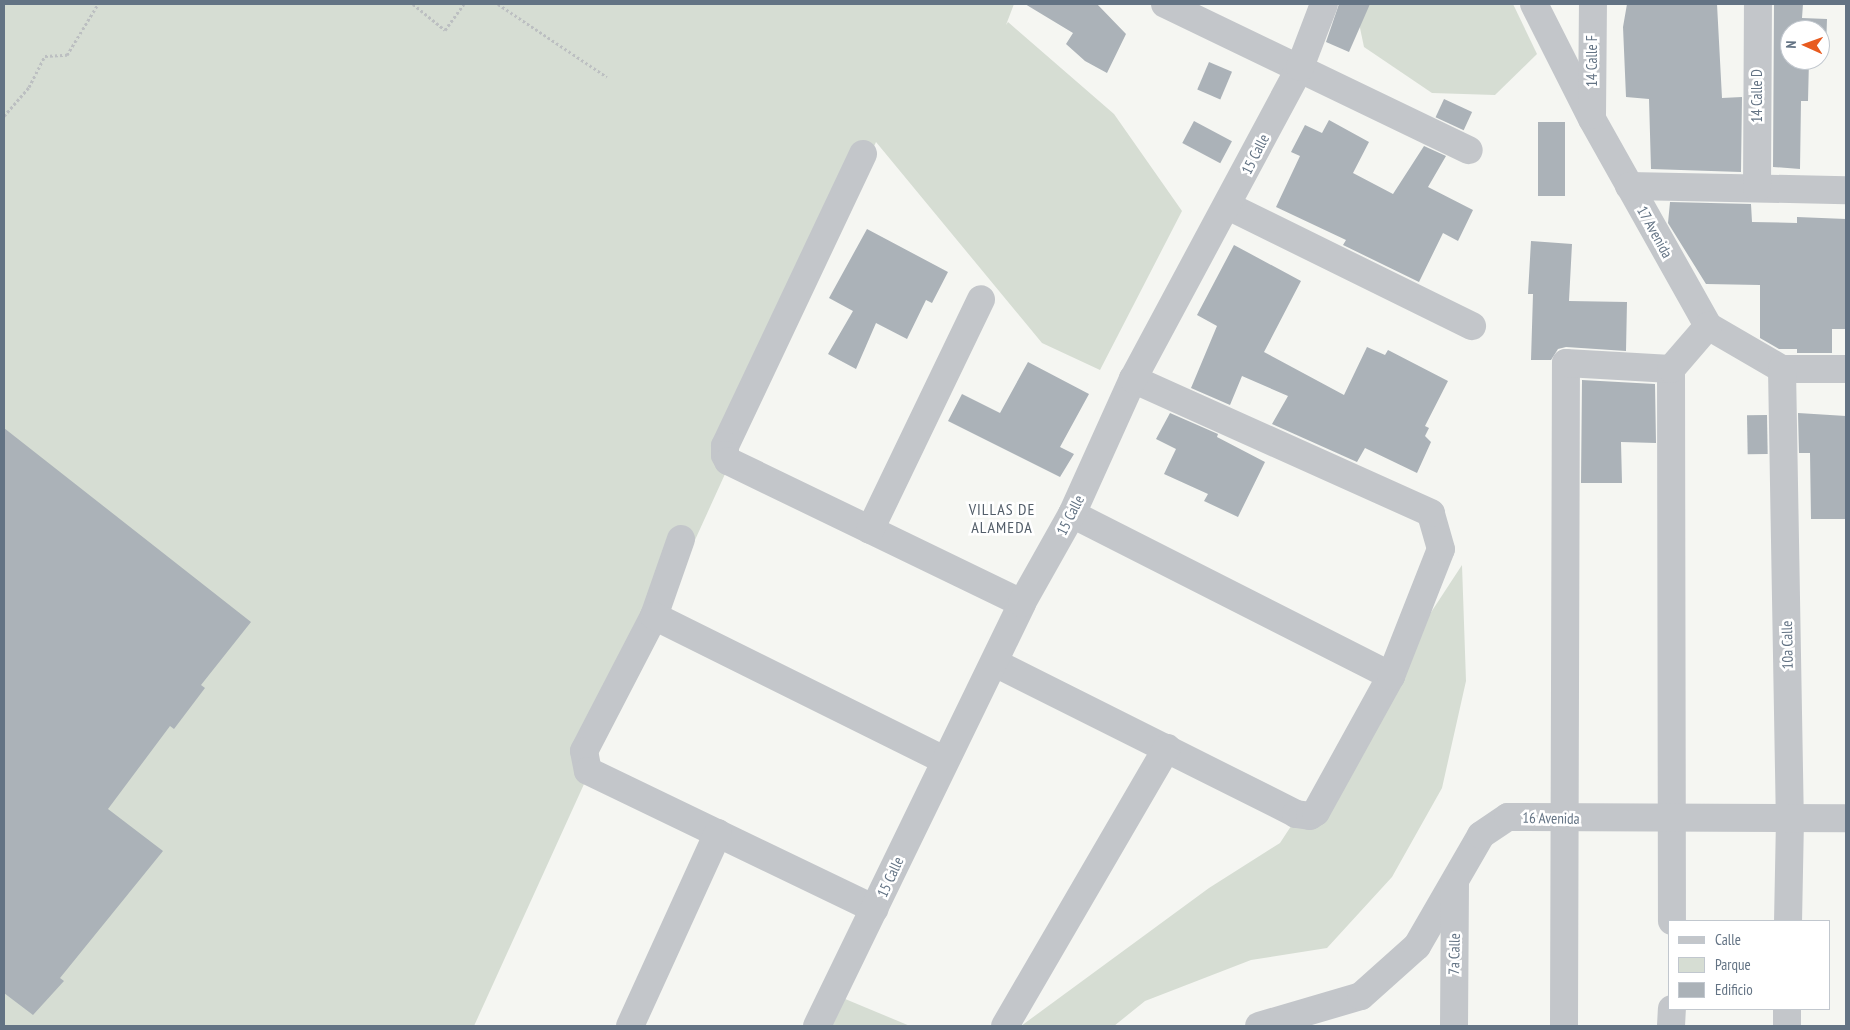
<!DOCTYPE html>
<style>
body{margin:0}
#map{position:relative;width:1850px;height:1030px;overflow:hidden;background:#f5f6f2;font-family:"PT Sans Narrow",sans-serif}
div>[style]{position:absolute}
.green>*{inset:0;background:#d6ddd3}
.building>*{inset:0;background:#abb2b8;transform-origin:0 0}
.path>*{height:3px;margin-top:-1.5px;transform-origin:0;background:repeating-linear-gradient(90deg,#bcbfc1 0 2.5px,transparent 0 5px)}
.minor>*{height:28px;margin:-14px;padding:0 14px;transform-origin:14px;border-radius:14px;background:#c3c6ca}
span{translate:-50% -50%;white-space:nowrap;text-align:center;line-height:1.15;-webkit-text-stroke:5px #fff;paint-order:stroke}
.street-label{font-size:15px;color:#637384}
.neighbourhood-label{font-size:16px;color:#525d69;letter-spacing:1px}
.frame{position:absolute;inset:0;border:5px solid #637384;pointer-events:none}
.legend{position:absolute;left:1668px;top:920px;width:162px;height:90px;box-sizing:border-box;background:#fff;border:1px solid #c1c7ce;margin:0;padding:6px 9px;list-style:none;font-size:15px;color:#637384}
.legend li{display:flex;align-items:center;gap:10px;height:25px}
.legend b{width:25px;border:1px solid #c1c7ce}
.north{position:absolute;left:1780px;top:20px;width:50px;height:50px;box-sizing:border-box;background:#fff;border:1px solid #c1c7ce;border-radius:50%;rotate:272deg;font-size:14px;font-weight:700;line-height:20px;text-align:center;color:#637384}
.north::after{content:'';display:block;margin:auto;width:18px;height:22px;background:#e85b1f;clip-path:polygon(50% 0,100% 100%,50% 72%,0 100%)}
</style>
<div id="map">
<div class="green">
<div style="clip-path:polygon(4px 4px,1014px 4px,1006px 25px,1008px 22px,1114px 114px,1182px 211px,1100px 370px,1042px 343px,876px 142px,474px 1026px,4px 1026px)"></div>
<div style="clip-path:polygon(1355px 4px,1513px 4px,1537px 54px,1495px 95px,1432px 93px,1364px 47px)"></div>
<div style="clip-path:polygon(1462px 565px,1466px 681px,1442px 788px,1392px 877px,1327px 948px,1251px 960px,1145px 1001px,1114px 1026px,1021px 1026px,1209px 888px,1280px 843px)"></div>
<div style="clip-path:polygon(838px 996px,910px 1026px,824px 1026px)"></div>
</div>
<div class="building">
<div style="clip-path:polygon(1025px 4px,1097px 4px,1126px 34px,1107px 73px,1085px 61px,1066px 44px,1073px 33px)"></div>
<div style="clip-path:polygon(1339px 4px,1370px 4px,1349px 52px,1326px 42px)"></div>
<div style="clip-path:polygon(1627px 4px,1717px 4px,1722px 98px,1742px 97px,1741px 172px,1651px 169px,1649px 99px,1626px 97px,1623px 27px)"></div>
<div style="clip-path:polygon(1774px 4px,1803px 4px,1802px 18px,1827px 19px,1826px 49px,1820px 49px,1820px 30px,1790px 30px,1790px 60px,1809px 60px,1808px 101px,1801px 101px,1800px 169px,1773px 167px)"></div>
<div style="left:1209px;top:62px;width:25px;height:30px;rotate:23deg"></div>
<div style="left:1444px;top:99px;width:31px;height:20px;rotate:25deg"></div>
<div style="clip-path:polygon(1329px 120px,1369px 142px,1353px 173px,1393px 194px,1424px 146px,1446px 156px,1428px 187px,1473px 210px,1458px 241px,1443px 233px,1419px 282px,1343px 245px,1346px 240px,1276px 207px,1300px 156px,1291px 152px,1305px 125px,1322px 133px)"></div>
<div style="left:1194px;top:121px;width:43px;height:25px;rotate:28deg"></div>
<div style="left:1538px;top:122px;width:27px;height:74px"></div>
<div style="clip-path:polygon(1670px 202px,1751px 204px,1752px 222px,1797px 223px,1797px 217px,1846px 219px,1846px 329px,1832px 329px,1832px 353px,1797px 353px,1797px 349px,1779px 349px,1760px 338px,1760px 285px,1706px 284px,1668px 223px)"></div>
<div style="clip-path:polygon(867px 229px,948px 272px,932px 303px,926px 300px,907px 339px,876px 323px,856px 369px,828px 354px,853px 311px,829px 298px)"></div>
<div style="clip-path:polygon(1531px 241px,1572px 244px,1569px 301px,1627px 302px,1626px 351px,1566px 347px,1558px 349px,1551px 360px,1531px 360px,1533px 294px,1528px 294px)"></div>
<div style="clip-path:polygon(1234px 245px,1301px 281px,1264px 352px,1344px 395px,1367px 347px,1385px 355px,1388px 350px,1448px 381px,1425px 426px,1429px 428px,1425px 436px,1431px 442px,1417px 473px,1365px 448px,1357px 462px,1272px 424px,1288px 396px,1242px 376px,1230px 405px,1191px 388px,1217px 326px,1197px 315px)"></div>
<div style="clip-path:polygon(1028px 362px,1089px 394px,1060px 447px,1074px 454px,1060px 477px,948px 421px,962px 394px,1000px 413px)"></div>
<div style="clip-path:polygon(1582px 380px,1655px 384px,1656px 443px,1621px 442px,1622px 483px,1581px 483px)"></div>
<div style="clip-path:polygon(1170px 413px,1218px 434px,1217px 437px,1265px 462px,1238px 517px,1204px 501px,1208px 494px,1164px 474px,1176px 449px,1156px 439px)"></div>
<div style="clip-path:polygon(1798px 413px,1846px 416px,1846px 519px,1811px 519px,1810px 453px,1799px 453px)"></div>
<div style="left:1767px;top:415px;width:39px;height:20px;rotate:89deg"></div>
<div style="clip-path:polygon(4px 428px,251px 622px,201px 685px,205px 688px,174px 729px,170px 726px,108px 809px,163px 851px,60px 978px,64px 981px,33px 1015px,4px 993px)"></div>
</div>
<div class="path">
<div style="left:413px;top:4px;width:41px;rotate:39.1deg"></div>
<div style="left:445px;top:30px;width:32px;rotate:-54deg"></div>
<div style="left:498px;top:4px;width:131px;rotate:33.8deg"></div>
<div style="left:4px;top:116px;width:38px;rotate:-49deg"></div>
<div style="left:29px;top:87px;width:35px;rotate:-63deg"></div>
<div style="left:45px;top:56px;width:22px;rotate:-3deg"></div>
<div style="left:67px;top:55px;width:60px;rotate:-58.7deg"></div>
</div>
<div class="minor">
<div style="left:1165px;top:4px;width:337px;rotate:25.7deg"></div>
<div style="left:1534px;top:4px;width:129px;rotate:63.2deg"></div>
<div style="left:1592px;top:119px;width:237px;rotate:60.7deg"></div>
<div style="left:1708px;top:326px;width:86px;rotate:30.2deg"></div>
<div style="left:1782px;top:369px;width:64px"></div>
<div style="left:1592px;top:115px;width:111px;rotate:-89.5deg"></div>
<div style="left:863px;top:154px;width:323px;rotate:115.3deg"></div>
<div style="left:725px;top:446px;width:9px;rotate:90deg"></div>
<div style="left:725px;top:455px;width:7px;rotate:63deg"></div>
<div style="left:728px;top:461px;width:326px;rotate:25.8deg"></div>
<div style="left:1629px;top:186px;width:217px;rotate:1.1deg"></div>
<div style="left:1757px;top:188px;width:184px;rotate:-89.7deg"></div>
<div style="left:1228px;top:206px;width:272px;rotate:26.2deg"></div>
<div style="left:1671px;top:369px;width:552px;rotate:89.9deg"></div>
<div style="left:1782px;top:369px;width:450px;rotate:89deg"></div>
<div style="left:1790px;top:819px;width:102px;rotate:91.1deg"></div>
<div style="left:1072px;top:514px;width:358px;rotate:26.9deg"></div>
<div style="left:870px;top:530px;width:256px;rotate:-64.3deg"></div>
<div style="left:681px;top:539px;width:82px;rotate:109.3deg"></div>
<div style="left:654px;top:616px;width:152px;rotate:117.4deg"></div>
<div style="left:584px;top:751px;width:20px;rotate:79deg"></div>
<div style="left:588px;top:771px;width:318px;rotate:25.7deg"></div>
<div style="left:654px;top:616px;width:324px;rotate:26.4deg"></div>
<div style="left:995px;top:663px;width:337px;rotate:26.6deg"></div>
<div style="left:1296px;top:814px;width:14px;rotate:8deg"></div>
<div style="left:1310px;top:816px;width:7px;rotate:-34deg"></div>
<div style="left:1316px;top:812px;width:155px;rotate:-61.1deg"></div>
<div style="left:1391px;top:676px;width:136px;rotate:-68.5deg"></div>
<div style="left:1441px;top:549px;width:37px;rotate:-106deg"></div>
<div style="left:1431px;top:513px;width:327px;rotate:-155.8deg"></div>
<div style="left:630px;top:1026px;width:212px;rotate:-65.5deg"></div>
<div style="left:817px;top:1026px;width:470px;rotate:-64.1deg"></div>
<div style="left:1022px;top:603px;width:102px;rotate:-60.7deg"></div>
<div style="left:1072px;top:514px;width:148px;rotate:-65.7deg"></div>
<div style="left:1133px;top:379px;width:354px;rotate:-61.8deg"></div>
<div style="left:1300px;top:67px;width:67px;rotate:-69.1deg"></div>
<div style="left:1005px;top:1026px;width:322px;rotate:-59.8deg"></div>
<div style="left:1259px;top:1026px;width:106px;rotate:-16.4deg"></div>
<div style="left:1361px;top:996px;width:75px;rotate:-41.8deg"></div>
<div style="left:1417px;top:946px;width:128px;rotate:-60deg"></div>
<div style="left:1481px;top:835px;width:32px;rotate:-34deg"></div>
<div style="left:1508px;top:817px;width:338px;rotate:0.2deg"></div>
<div style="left:1454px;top:1026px;width:142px;rotate:-89.6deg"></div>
<div style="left:1564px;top:1026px;width:663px;rotate:-89.83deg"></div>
<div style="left:1566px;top:363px;width:105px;rotate:3.3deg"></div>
<div style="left:1671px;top:369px;width:57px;rotate:-49.3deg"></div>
<div style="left:1671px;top:1026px;width:17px;rotate:-87deg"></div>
<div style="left:1787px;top:1026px;width:17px;rotate:-90deg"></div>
</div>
<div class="street-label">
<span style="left:1592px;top:61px;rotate:-90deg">14 Calle F</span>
<span style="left:1757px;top:96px;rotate:-90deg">14 Calle D</span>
<span style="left:1255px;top:154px;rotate:-63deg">15 Calle</span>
<span style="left:1655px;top:232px;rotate:61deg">17 Avenida</span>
<span style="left:1070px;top:515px;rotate:-63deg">15 Calle</span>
<span style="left:1787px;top:645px;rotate:-91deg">10a Calle</span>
<span style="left:1551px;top:818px;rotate:1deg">16 Avenida</span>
<span style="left:890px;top:877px;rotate:-65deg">15 Calle</span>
<span style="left:1454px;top:954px;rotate:-89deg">7a Calle</span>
</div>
<div class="neighbourhood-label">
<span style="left:1002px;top:518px">VILLAS DE<br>ALAMEDA</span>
</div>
<div class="frame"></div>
<ul class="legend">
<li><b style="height:6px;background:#c3c6ca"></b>Calle</li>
<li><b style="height:14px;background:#d6ddd3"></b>Parque</li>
<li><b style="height:14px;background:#abb2b8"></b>Edificio</li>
</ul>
<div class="north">N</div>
</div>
